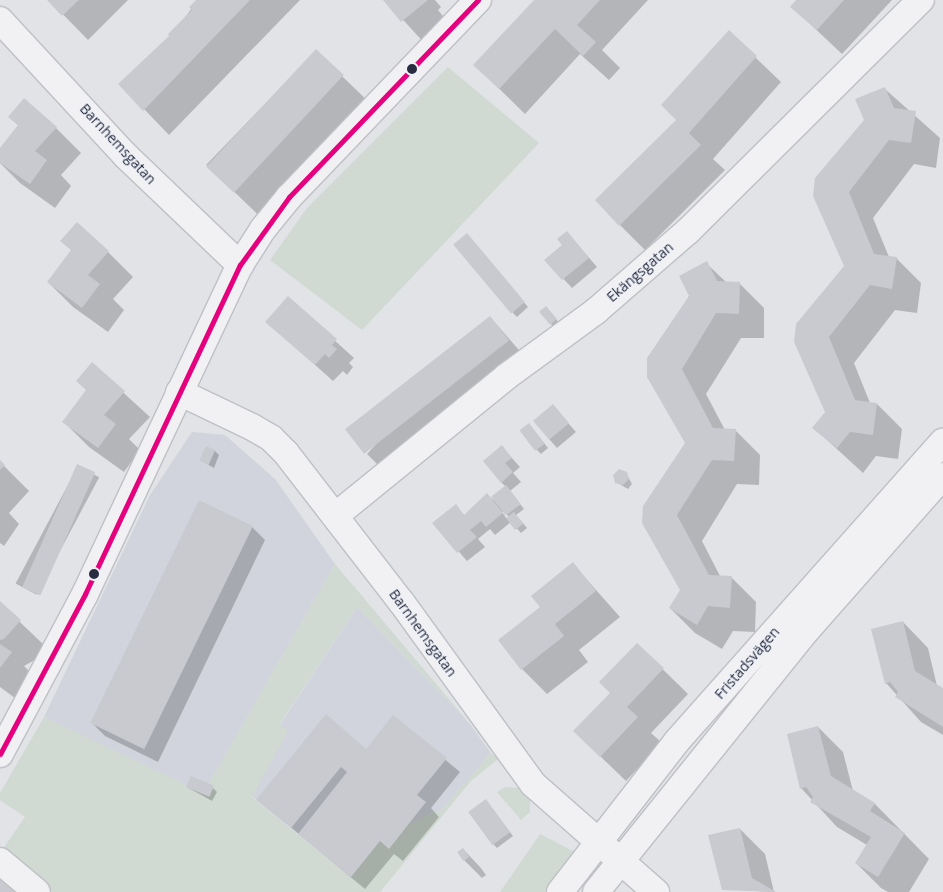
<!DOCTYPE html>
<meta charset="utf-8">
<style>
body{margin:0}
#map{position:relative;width:943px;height:892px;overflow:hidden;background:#e1e3e7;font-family:"Open Sans",sans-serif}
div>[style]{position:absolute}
.built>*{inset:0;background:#d1d4dc}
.green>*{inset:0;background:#d0dad2}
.shadow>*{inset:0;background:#0003;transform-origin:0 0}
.building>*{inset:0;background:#c8cacf;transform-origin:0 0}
.roads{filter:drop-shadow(1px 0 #bec0c5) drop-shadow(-1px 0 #bec0c5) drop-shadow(0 1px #bec0c5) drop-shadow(0 -1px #bec0c5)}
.minor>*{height:26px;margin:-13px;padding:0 13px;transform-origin:13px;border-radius:13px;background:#f1f1f3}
.bus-1>*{height:5px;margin:-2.5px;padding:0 2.5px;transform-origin:2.5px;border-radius:2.5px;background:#e5007d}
.dots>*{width:14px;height:14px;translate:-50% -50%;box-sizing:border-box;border:2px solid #eff1f6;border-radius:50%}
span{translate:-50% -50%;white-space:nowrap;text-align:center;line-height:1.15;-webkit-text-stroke:4px #eff1f6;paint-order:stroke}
.street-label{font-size:14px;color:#282d41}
</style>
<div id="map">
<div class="built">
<div style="clip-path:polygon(192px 432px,225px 435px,275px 479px,335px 564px,203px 794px,44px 717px,150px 495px)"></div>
<div style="clip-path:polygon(357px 607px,470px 724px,491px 753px,440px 812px,432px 812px,348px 875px,252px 796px,287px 731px,279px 726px)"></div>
</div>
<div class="green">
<div style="clip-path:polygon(448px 67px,539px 143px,362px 330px,270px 260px,307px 208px)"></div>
<div style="clip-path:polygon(335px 564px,470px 724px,357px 607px,279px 725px,288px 731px,252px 797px,348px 875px,378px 839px,433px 812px,440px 811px,491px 753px,498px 759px,471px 781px,380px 892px,44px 892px,0 853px,25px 817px,0 800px,0 793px,44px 717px,203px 793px)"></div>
<div style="clip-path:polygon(505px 787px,520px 788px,530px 799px,530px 812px,521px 820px,497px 792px)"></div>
<div style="clip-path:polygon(540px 834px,575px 852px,549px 892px,500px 892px)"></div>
</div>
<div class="shadow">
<div style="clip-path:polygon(49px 0,128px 0,88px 40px)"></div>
<div style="clip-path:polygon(198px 0,300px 0,169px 135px,120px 84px,171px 36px)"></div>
<div style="clip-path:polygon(385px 0,435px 0,441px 7px,438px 10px,451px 26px,427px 46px)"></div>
<div style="clip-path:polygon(536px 0,648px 0,602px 50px,620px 68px,609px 80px,580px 54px,525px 114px,475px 65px)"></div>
<div style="clip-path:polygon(798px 0,892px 0,842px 54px,792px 7px)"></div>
<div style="clip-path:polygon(729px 32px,781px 82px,713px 159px,725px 170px,645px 250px,620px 225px)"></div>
<div style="left:316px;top:51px;width:72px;height:158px;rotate:44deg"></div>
<div style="clip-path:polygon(885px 89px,940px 138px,936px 168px,914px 164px,873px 218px,889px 257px,896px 258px,921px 283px,917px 313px,895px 310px,854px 363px,870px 403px,877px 404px,902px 429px,898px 459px,876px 456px,863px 473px,814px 428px,826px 412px,795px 342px,846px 266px,814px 196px)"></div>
<div style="clip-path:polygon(9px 117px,56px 128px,81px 153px,61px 175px,71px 186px,55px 208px,20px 183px,0 163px,0 152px,19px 126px)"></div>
<div style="clip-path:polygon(567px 232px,597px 267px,572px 288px,546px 260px,564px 245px)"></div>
<div style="clip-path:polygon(471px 239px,528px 307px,517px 317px,513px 313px)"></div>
<div style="clip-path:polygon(108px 252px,133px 277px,113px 299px,124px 310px,108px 332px,73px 307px,48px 282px)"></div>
<div style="clip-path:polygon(706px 263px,726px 282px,739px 283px,764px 308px,764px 338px,741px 338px,706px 394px,725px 430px,735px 430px,760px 455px,759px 485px,737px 484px,702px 541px,720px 576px,731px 577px,756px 602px,755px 632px,733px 631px,722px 649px,695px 633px,670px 608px,682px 590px,643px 523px,686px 443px,648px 376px)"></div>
<div style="clip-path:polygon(288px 298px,354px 358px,349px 363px,353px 367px,347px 375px,343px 371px,333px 381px,267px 322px)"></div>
<div style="clip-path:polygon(550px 312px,560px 324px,555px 328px,551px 324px)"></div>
<div style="clip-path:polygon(490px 317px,533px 366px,392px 479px,367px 454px)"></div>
<div style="clip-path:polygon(92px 364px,150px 417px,129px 439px,140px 450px,124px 472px,89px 447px,64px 422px,87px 391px)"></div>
<div style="clip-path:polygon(553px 406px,576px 432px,557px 448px,549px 439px)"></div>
<div style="clip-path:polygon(532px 428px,548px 448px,541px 454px,537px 450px)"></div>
<div style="clip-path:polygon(evenodd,502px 447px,520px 467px,513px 473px,521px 482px,510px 491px,524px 509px,516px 515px,527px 528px,521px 533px,511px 522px,495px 535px,490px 529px,478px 539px,485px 547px,467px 561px,434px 523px,456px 506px,465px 516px,487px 495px,501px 506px,506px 487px,501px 482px,502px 447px,504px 511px,509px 517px,507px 519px,502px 512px,504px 511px)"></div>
<div style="clip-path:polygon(215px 451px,219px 455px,214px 468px,202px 461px)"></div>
<div style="clip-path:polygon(0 462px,29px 491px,9px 513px,19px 524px,4px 546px,0 543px)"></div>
<div style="left:78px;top:466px;width:24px;height:133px;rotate:28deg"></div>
<div style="clip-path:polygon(626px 473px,632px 484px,628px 489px,616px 482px)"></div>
<div style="clip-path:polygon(252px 527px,265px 540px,158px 762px,105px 736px,92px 723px)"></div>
<div style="clip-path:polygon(573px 564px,620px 617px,579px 650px,588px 662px,547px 694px,522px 669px,541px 608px)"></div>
<div style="clip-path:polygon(0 603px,45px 646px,33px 661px,24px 666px,36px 678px,19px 701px,0 687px)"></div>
<div style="clip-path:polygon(903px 622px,928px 648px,937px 686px,943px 690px,943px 735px,921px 722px,886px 683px)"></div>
<div style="clip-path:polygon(637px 644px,688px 694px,651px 733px,662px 743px,626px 781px,600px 756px,611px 693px)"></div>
<div style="clip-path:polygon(394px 717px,460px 772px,431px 808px,439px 817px,403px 861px,394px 854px,365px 889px,258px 800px,366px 751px)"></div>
<div style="clip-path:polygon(818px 727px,843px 752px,853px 791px,875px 804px,929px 859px,909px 892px,888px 892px,881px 888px,856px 863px,867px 845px,837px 827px,801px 788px)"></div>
<div style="clip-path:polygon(187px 787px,213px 788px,217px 792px,212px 801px)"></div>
<div style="clip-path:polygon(486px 801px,513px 836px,497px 848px,493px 844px)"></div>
<div style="clip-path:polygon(740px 829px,765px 854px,774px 892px,723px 889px)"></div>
<div style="clip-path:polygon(463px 849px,480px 867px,486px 875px,482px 878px,464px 860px)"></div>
</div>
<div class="building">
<div style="clip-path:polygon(47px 0,79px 0,62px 16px)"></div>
<div style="clip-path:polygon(196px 0,250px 0,143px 111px,118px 84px,169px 36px,168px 34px,192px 10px,189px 7px)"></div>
<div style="clip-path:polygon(383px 0,428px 0,401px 22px)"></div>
<div style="clip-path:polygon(534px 0,600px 0,577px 25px,596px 42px,583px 56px,555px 29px,499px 89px,473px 65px)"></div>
<div style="clip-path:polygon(796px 0,844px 0,817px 30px,790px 7px)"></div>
<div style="clip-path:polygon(729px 30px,757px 56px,689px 133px,701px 145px,619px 226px,595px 200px,676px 120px,661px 105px)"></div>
<div style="left:316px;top:49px;width:38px;height:161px;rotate:43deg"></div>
<div style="clip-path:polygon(885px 87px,894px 108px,916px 111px,911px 143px,889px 140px,849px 192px,874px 254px,897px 257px,892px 289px,870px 285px,829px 337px,855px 400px,877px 403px,873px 435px,850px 432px,837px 448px,812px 428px,825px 412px,794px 342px,796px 324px,844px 266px,813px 196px,815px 178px,864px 120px,855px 99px)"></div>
<div style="clip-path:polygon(24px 98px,57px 127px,35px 151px,47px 160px,30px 184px,0 163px,0 148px,18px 125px,8px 117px)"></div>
<div style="clip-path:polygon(77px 222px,109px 251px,88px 275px,100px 284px,82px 308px,47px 282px,71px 250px,60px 241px)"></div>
<div style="clip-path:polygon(567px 231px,589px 258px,562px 280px,544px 260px,562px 245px,557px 239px)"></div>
<div style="left:467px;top:233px;width:90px;height:18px;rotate:50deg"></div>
<div style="clip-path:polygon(707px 261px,717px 281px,740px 282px,739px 314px,716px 313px,682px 369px,713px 428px,736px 429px,734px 461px,712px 460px,677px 515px,709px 575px,732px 576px,730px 608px,708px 606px,697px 625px,669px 608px,680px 590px,642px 523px,643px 506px,685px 443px,647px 377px,647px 358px,689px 296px,679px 276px)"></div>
<div style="clip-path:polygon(288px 296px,337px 339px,332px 345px,337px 349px,329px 358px,325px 354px,315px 365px,265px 322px)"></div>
<div style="left:546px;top:306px;width:17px;height:9px;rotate:50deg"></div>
<div style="left:490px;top:316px;width:31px;height:184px;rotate:52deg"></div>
<div style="clip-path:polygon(92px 362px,125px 391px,104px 415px,116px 424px,98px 448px,62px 422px,86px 390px,76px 381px)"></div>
<div style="left:553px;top:404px;width:25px;height:26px;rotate:50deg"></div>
<div style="left:529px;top:423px;width:26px;height:12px;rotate:53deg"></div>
<div style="clip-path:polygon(502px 445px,512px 458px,505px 463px,513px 472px,501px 483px,483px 461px)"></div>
<div style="left:206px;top:446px;width:10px;height:16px;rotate:24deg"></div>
<div style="clip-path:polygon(0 460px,5px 465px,0 470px)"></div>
<div style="left:77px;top:464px;width:20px;height:135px;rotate:24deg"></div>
<div style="clip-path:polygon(619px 469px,627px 472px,629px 479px,623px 485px,615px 483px,613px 475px)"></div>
<div style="left:506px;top:485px;width:24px;height:19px;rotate:52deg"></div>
<div style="clip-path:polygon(487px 493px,503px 513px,486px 527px,481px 521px,470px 530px,477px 537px,457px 553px,432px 523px,456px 504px,464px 515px)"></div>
<div style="left:199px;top:500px;width:60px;height:248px;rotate:26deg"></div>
<div style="left:514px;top:512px;width:15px;height:10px;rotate:53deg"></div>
<div style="clip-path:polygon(573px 562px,596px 591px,555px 624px,564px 636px,521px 670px,498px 640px,540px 607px,531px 596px)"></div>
<div style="clip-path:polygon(0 601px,21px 620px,4px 639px,0 640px)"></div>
<div style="clip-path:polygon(903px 621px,915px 671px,943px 688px,943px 727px,895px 697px,898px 692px,890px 682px,885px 684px,871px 629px)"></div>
<div style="clip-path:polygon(637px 643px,664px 668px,627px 707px,638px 717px,600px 757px,573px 731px,610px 693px,599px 682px)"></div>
<div style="clip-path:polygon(0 644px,12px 652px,0 668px)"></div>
<div style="clip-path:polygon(326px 714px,366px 749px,393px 715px,447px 758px,417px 795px,426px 802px,389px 849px,380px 841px,351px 877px,298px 834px,347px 772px,341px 767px,291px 828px,256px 800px)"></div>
<div style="clip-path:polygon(818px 726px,831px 776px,875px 803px,870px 811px,905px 833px,878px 877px,855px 863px,871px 837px,810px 802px,813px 797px,806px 787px,800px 789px,787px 734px)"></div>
<div style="left:191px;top:776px;width:25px;height:12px;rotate:23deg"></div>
<div style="left:486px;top:799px;width:41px;height:22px;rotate:54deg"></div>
<div style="clip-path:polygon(740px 828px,752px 878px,776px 892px,722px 890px,708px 835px)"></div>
<div style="left:463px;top:848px;width:11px;height:7px;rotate:56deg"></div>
<div style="clip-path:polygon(0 873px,27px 892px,0 892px)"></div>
</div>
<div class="roads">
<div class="minor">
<div style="left:0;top:20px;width:185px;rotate:47.2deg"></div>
<div style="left:126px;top:156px;width:158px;rotate:43.7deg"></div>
<div style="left:179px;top:392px;width:81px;rotate:25.6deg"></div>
<div style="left:252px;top:427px;width:22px;rotate:30deg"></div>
<div style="left:271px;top:438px;width:21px;rotate:45deg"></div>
<div style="left:286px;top:453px;width:190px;rotate:52.3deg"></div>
<div style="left:402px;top:603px;width:223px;rotate:54.1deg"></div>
<div style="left:533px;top:784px;width:164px;rotate:41.3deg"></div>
<div style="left:335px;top:516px;width:222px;rotate:-39.1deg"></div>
<div style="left:507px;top:376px;width:110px;rotate:-36.1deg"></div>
<div style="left:596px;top:311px;width:122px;rotate:-41deg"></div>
<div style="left:688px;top:231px;width:328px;rotate:-44.8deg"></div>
<div style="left:0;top:754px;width:181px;rotate:-62deg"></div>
<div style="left:85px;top:594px;width:364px;rotate:-64.8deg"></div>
<div style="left:240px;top:265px;width:43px;rotate:-57.4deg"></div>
<div style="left:263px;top:229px;width:41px;rotate:-50.9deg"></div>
<div style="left:289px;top:197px;width:273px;rotate:-46.2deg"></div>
<div style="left:0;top:861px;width:48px;rotate:40deg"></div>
<div style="left:560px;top:892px;width:192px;rotate:-52.2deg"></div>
<div style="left:678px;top:740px;width:399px;rotate:-48.4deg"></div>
<div style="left:596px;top:892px;width:336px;rotate:-51.2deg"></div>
<div style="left:807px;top:630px;width:205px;rotate:-48.6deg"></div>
</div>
</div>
<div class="bus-1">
<div style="left:0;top:754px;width:181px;rotate:-62deg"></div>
<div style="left:85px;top:594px;width:364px;rotate:-64.8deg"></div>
<div style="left:240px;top:265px;width:84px;rotate:-54.2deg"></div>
<div style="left:289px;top:197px;width:273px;rotate:-46.2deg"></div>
</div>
<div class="dots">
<div style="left:412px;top:69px;background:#282d41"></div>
<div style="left:94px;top:574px;background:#282d41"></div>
</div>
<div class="street-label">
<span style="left:118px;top:144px;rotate:47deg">Barnhemsgatan</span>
<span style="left:640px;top:272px;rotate:-41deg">Ekängsgatan</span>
<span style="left:423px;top:633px;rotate:54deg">Barnhemsgatan</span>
<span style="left:747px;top:663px;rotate:-49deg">Fristadsvägen</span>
</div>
</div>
